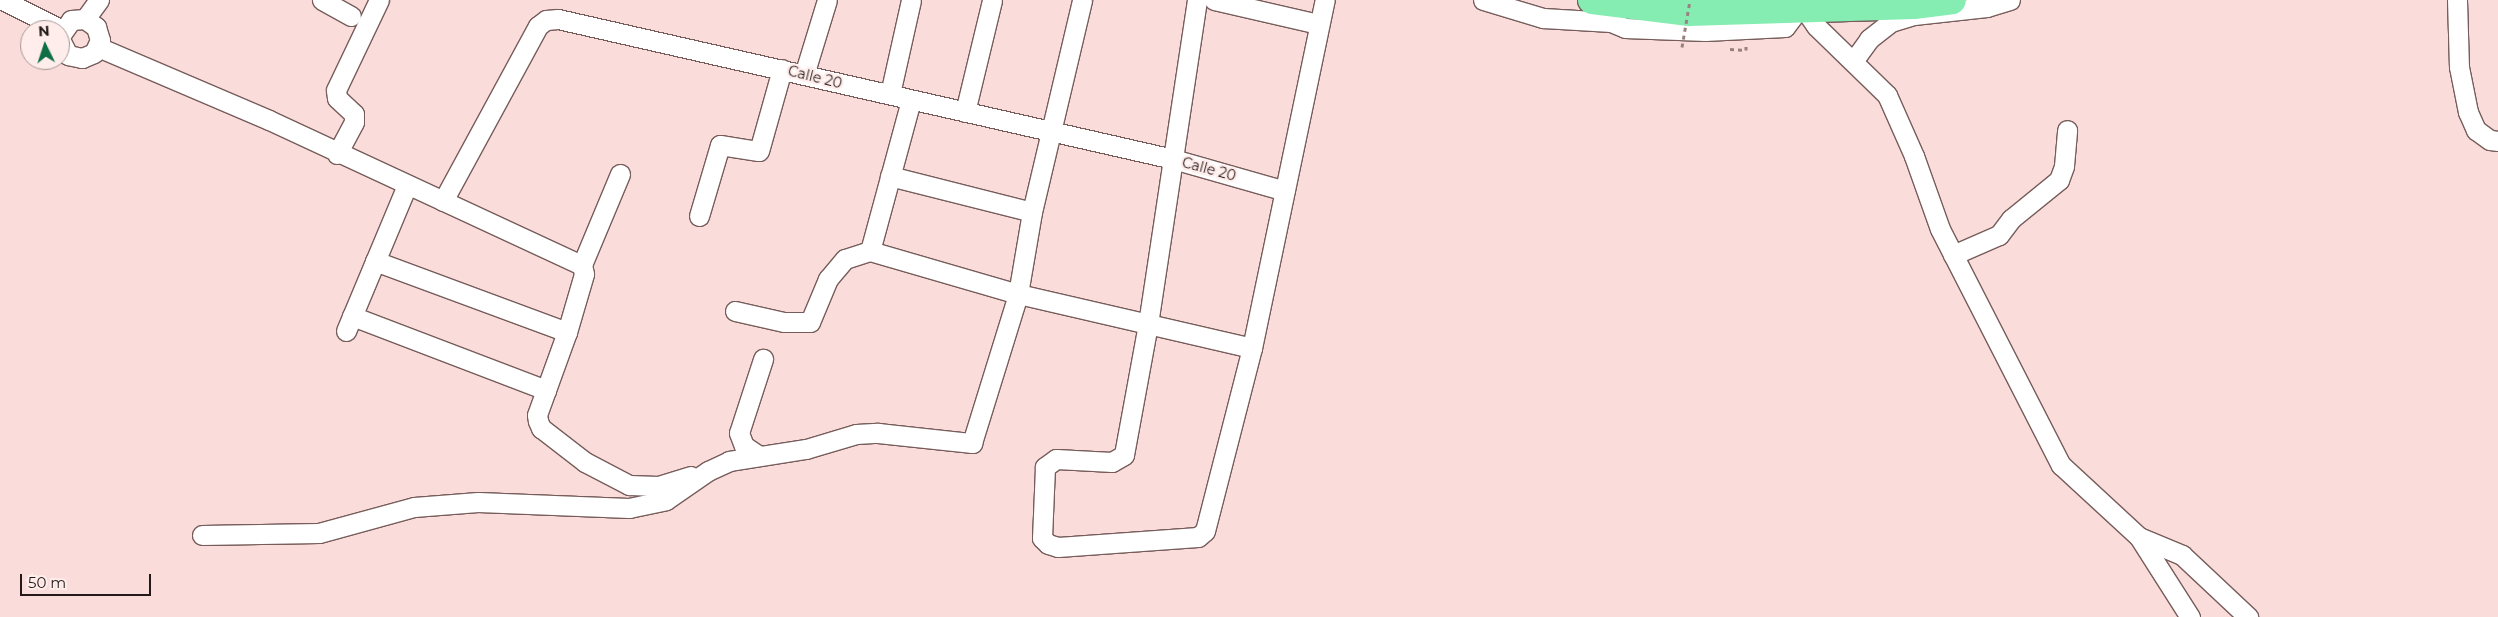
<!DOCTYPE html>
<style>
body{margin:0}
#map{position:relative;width:2498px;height:617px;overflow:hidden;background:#fadcda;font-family:Montserrat,sans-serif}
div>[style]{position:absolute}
.path>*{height:3px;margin-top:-1.5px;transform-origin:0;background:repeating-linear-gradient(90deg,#978280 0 4px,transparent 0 8px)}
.roads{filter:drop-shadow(1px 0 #765d5b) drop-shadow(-1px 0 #765d5b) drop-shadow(0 1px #765d5b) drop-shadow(0 -1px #765d5b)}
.minor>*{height:19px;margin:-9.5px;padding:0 9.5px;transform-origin:9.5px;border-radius:9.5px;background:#fff}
.highway>*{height:28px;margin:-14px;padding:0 14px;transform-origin:14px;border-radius:14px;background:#85edb2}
.path-bridge>*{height:3px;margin-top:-1.5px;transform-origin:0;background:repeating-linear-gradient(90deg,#978280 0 4px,transparent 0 8px)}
span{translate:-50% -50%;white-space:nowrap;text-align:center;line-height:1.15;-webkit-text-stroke:4.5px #ffedeb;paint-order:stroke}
.street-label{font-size:14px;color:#231918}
.north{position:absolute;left:20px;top:20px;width:50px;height:50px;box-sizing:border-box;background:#ffedeb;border:1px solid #a79897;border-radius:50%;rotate:356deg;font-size:14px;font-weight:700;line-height:20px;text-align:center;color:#231918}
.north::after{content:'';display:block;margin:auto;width:18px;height:22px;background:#0e6f44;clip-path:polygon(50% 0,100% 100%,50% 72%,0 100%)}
.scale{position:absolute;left:20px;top:574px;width:131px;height:22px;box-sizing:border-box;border:2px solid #231918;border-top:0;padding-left:6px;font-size:15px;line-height:18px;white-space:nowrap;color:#231918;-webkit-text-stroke:4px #ffedeb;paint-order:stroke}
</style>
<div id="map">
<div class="path">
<div style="left:1730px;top:49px;width:16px;rotate:4deg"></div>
<div style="left:1746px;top:50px;width:5px;rotate:-90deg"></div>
</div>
<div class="roads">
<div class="minor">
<div style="left:3px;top:0;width:66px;rotate:27deg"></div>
<div style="left:322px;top:0;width:33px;rotate:29deg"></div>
<div style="left:1197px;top:0;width:328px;rotate:98.6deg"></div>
<div style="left:1148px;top:324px;width:133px;rotate:100.4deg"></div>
<div style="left:1124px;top:455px;width:14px;rotate:150deg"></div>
<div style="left:1112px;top:462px;width:56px;rotate:-176.9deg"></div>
<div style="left:1056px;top:459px;width:14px;rotate:144deg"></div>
<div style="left:1045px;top:467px;width:71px;rotate:92.4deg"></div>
<div style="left:1042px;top:538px;width:8px;rotate:45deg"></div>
<div style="left:1048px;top:544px;width:10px;rotate:17deg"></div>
<div style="left:1058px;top:547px;width:140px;rotate:-4.1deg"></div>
<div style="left:1198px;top:537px;width:9px;rotate:-41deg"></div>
<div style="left:1205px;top:531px;width:189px;rotate:-75.6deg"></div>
<div style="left:1252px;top:348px;width:356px;rotate:-78.2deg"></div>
<div style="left:1214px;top:0;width:107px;rotate:13deg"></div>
<div style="left:1483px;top:0;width:63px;rotate:16.7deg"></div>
<div style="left:1543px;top:18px;width:68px;rotate:3.4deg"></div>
<div style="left:1611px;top:22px;width:15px;rotate:23deg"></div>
<div style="left:1625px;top:28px;width:80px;rotate:2.1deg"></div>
<div style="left:1705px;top:31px;width:80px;rotate:-2.9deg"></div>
<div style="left:1785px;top:27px;width:20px;rotate:-53deg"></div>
<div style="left:2457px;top:0;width:67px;rotate:88.3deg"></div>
<div style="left:2459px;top:67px;width:46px;rotate:78.7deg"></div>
<div style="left:2468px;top:112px;width:20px;rotate:66deg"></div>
<div style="left:2476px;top:130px;width:17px;rotate:36deg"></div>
<div style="left:2490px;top:140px;width:8px;rotate:7deg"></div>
<div style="left:1805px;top:10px;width:19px;rotate:55deg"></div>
<div style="left:1816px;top:26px;width:99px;rotate:44.2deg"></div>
<div style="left:1887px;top:95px;width:67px;rotate:66.1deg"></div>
<div style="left:1914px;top:156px;width:77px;rotate:70.4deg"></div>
<div style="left:1940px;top:229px;width:265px;rotate:62.9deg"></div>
<div style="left:2061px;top:465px;width:106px;rotate:42.7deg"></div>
<div style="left:2139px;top:537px;width:95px;rotate:57.5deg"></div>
<div style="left:85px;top:19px;width:24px;rotate:-54deg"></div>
<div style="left:60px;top:36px;width:19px;rotate:-55deg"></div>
<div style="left:71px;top:20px;width:14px;rotate:-4deg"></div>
<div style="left:85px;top:19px;width:14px;rotate:36deg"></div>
<div style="left:96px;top:27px;width:14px;rotate:73deg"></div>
<div style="left:100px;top:40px;width:14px;rotate:115deg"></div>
<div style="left:94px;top:53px;width:13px;rotate:157deg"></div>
<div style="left:82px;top:58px;width:14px;rotate:-168deg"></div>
<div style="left:68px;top:55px;width:18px;rotate:-117deg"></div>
<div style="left:98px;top:47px;width:186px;rotate:23.1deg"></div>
<div style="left:269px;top:120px;width:345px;rotate:24.9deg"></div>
<div style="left:1854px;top:60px;width:26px;rotate:-54deg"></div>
<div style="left:1869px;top:39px;width:28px;rotate:-38deg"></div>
<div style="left:1891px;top:22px;width:24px;rotate:-17deg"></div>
<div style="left:1914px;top:15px;width:73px;rotate:-6.3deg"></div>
<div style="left:1987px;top:7px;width:24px;rotate:-17deg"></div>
<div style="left:804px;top:75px;width:78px;rotate:-73deg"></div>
<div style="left:890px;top:94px;width:96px;rotate:-77.4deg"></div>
<div style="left:965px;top:112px;width:115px;rotate:-76.4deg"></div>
<div style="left:337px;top:154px;width:36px;rotate:-62deg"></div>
<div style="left:354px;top:122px;width:8px;rotate:-90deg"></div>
<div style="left:354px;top:114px;width:23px;rotate:-137deg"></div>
<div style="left:337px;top:98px;width:8px;rotate:-97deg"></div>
<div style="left:336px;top:90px;width:100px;rotate:-64.5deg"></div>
<div style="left:620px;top:174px;width:99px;rotate:112.7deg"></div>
<div style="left:582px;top:265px;width:9px;rotate:77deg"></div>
<div style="left:584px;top:274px;width:60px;rotate:106.3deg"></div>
<div style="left:567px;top:332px;width:88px;rotate:109.9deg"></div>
<div style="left:537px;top:415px;width:6px;rotate:81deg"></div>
<div style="left:538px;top:421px;width:8px;rotate:67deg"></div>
<div style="left:541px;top:428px;width:56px;rotate:37.7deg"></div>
<div style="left:585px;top:462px;width:50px;rotate:27.6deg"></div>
<div style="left:629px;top:485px;width:29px;rotate:2deg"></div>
<div style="left:658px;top:486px;width:34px;rotate:-17deg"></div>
<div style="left:890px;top:176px;width:146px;rotate:14.2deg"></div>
<div style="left:443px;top:201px;width:199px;rotate:-61.5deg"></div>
<div style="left:538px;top:26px;width:10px;rotate:-37deg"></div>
<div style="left:546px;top:20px;width:12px;rotate:-5deg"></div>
<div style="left:558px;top:19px;width:631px;rotate:12.82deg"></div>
<div style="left:1173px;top:159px;width:116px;rotate:15.9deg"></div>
<div style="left:699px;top:216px;width:74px;rotate:-73.5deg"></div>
<div style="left:720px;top:145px;width:39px;rotate:9deg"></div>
<div style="left:759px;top:151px;width:85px;rotate:-74.3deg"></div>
<div style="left:870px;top:251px;width:156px;rotate:-74.8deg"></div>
<div style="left:1953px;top:255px;width:50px;rotate:-23.5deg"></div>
<div style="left:1999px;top:235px;width:20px;rotate:-53deg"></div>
<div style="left:2011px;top:219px;width:62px;rotate:-39.1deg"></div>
<div style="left:2059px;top:180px;width:15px;rotate:-70deg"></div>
<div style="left:2064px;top:166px;width:36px;rotate:-85deg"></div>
<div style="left:375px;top:261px;width:205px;rotate:20.3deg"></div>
<div style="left:735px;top:311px;width:50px;rotate:12.7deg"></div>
<div style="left:784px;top:322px;width:26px"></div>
<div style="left:810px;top:322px;width:47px;rotate:-67.3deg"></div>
<div style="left:828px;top:279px;width:26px;rotate:-50deg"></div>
<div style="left:845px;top:259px;width:26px;rotate:-18deg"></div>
<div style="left:870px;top:251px;width:154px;rotate:16.2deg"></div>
<div style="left:1018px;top:294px;width:240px;rotate:13deg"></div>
<div style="left:352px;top:316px;width:208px;rotate:20.9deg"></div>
<div style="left:346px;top:331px;width:158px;rotate:-67.3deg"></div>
<div style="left:759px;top:456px;width:18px;rotate:-146deg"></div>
<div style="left:744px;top:446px;width:14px;rotate:-111deg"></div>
<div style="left:739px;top:433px;width:78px;rotate:-72deg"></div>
<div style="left:202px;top:535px;width:117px;rotate:-1deg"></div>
<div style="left:319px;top:533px;width:98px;rotate:-15.3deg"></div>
<div style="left:414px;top:507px;width:64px;rotate:-4.5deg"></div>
<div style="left:478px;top:502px;width:151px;rotate:2.3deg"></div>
<div style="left:629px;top:508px;width:38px;rotate:-12deg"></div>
<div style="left:666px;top:500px;width:51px;rotate:-34.6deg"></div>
<div style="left:708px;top:471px;width:23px;rotate:-25deg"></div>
<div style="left:729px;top:461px;width:78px;rotate:-8.9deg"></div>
<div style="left:806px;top:449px;width:52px;rotate:-16.7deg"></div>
<div style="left:856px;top:434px;width:22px;rotate:-3deg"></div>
<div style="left:878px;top:433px;width:95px;rotate:6.1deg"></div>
<div style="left:972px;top:443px;width:156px;rotate:-72.8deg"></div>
<div style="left:1018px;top:294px;width:83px;rotate:-80.3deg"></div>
<div style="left:1032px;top:212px;width:218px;rotate:-76.7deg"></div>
<div style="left:2139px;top:537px;width:47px;rotate:22.7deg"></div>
<div style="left:2182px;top:555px;width:91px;rotate:43.2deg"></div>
</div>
<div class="highway">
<div style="left:1592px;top:0;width:98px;rotate:7.1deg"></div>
<div style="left:1689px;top:12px;width:225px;rotate:-1.8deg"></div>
<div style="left:1914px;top:5px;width:38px;rotate:-7deg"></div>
</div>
</div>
<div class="path-bridge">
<div style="left:1682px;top:47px;width:48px;rotate:-80.3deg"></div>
</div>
<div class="street-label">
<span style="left:815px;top:77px;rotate:14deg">Calle 20</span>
<span style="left:1209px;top:169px;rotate:15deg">Calle 20</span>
</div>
<div class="north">N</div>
<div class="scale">50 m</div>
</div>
